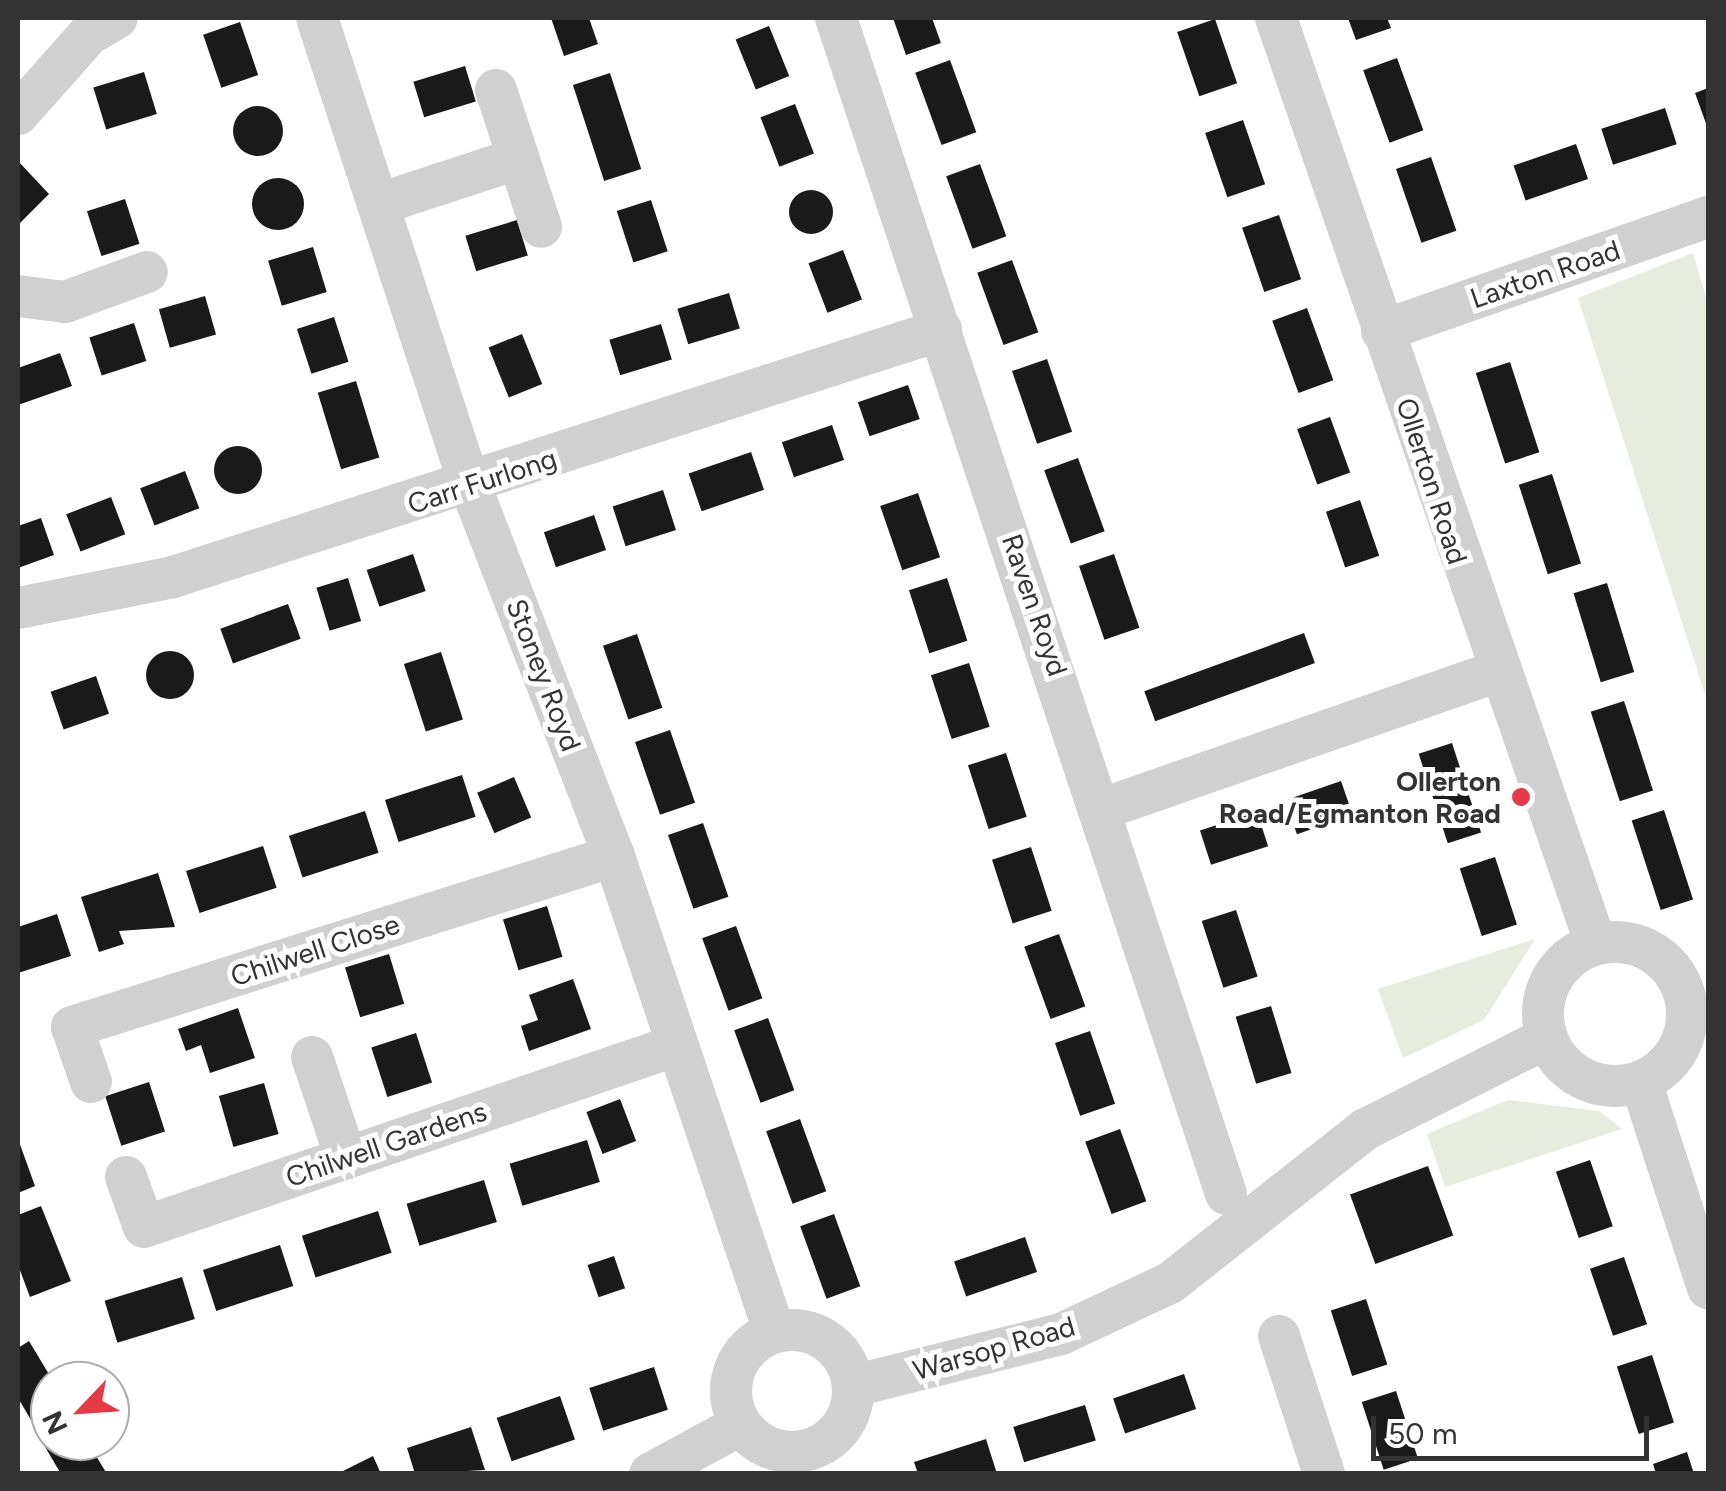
<!DOCTYPE html>
<style>
body{margin:0}
#map{position:relative;width:1726px;height:1491px;overflow:hidden;background:#fff;font-family:Figtree,sans-serif}
div>[style]{position:absolute}
.green>*{inset:0;background:#e6ecdf}
.building>*{inset:0;background:#1a1a1a;transform-origin:0 0}
.round{border-radius:50%}
.minor>*{height:42px;margin:-21px;padding:0 21px;transform-origin:21px;border-radius:21px;background:#d0d0d0}
.minor>.ring{margin:-21px;padding:0;box-sizing:content-box;background:none;border:42px solid #d0d0d0;border-radius:50%}
.dots>*{width:28px;height:28px;translate:-50% -50%;box-sizing:border-box;border:5px solid #fff;border-radius:50%}
span{translate:-50% -50%;white-space:nowrap;text-align:center;line-height:1.15;-webkit-text-stroke:10px #fff;paint-order:stroke}
.street-label{font-size:28px;color:#333}
.poi-label{font-size:28px;color:#333;font-weight:700}
.right{translate:-100% -50%;text-align:right}
.frame{position:absolute;inset:0;border:20px solid #333;pointer-events:none}
.north{position:absolute;left:30px;top:1361px;width:100px;height:100px;box-sizing:border-box;background:#fff;border:2px solid #adadad;border-radius:50%;rotate:245deg;font-size:28px;font-weight:700;line-height:40px;text-align:center;color:#333}
.north::after{content:'';display:block;margin:auto;width:35px;height:45px;background:#e63946;clip-path:polygon(50% 0,100% 100%,50% 72%,0 100%)}
.scale{position:absolute;left:1371px;top:1416px;width:278px;height:45px;box-sizing:border-box;border:5px solid #333;border-top:0;padding-left:12px;font-size:30px;line-height:35px;white-space:nowrap;color:#333;-webkit-text-stroke:8px #fff;paint-order:stroke}
</style>
<div id="map">
<div class="green">
<div style="clip-path:polygon(1693px 253px,1708px 303px,1708px 704px,1578px 298px)"></div>
<div style="clip-path:polygon(1535px 939px,1484px 1020px,1403px 1058px,1378px 989px)"></div>
<div style="clip-path:polygon(1508px 1100px,1599px 1111px,1622px 1129px,1445px 1187px,1427px 1134px)"></div>
</div>
<div class="building">
<div style="clip-path:polygon(551px 18px,589px 18px,598px 44px,564px 56px)"></div>
<div style="clip-path:polygon(893px 18px,932px 18px,941px 43px,906px 55px)"></div>
<div style="clip-path:polygon(1348px 18px,1387px 18px,1391px 28px,1356px 40px)"></div>
<div style="left:1215px;top:19px;width:68px;height:40px;rotate:71deg"></div>
<div style="left:240px;top:22px;width:56px;height:39px;rotate:71deg"></div>
<div style="left:769px;top:26px;width:54px;height:36px;rotate:68deg"></div>
<div style="left:1397px;top:58px;width:77px;height:36px;rotate:70deg"></div>
<div style="left:950px;top:60px;width:77px;height:37px;rotate:70deg"></div>
<div style="left:465px;top:66px;width:37px;height:54px;rotate:73deg"></div>
<div style="left:144px;top:72px;width:44px;height:53px;rotate:73deg"></div>
<div style="left:610px;top:73px;width:101px;height:39px;rotate:72deg"></div>
<div style="clip-path:polygon(1708px 88px,1708px 129px,1695px 93px)"></div>
<div style="left:795px;top:104px;width:53px;height:37px;rotate:69deg"></div>
<div class="round" style="left:233px;top:106px;width:50px;height:50px"></div>
<div style="left:1665px;top:108px;width:38px;height:67px;rotate:72deg"></div>
<div style="left:1243px;top:120px;width:68px;height:40px;rotate:71deg"></div>
<div style="left:1576px;top:144px;width:37px;height:66px;rotate:71deg"></div>
<div style="left:1431px;top:157px;width:78px;height:37px;rotate:71deg"></div>
<div style="clip-path:polygon(18px 161px,49px 194px,18px 225px)"></div>
<div style="left:980px;top:164px;width:77px;height:36px;rotate:70deg"></div>
<div class="round" style="left:252px;top:178px;width:52px;height:52px"></div>
<div class="round" style="left:789px;top:190px;width:44px;height:44px"></div>
<div style="left:125px;top:199px;width:47px;height:40px;rotate:72deg"></div>
<div style="left:651px;top:200px;width:54px;height:36px;rotate:72deg"></div>
<div style="left:1279px;top:215px;width:68px;height:39px;rotate:71deg"></div>
<div style="left:517px;top:220px;width:37px;height:54px;rotate:73deg"></div>
<div style="left:313px;top:247px;width:47px;height:47px;rotate:73deg"></div>
<div style="left:843px;top:250px;width:53px;height:37px;rotate:69deg"></div>
<div style="left:1012px;top:260px;width:77px;height:37px;rotate:70deg"></div>
<div style="left:729px;top:293px;width:37px;height:54px;rotate:73deg"></div>
<div style="left:205px;top:296px;width:40px;height:48px;rotate:74deg"></div>
<div style="left:1307px;top:308px;width:77px;height:37px;rotate:70deg"></div>
<div style="left:334px;top:317px;width:47px;height:39px;rotate:72deg"></div>
<div style="left:134px;top:323px;width:40px;height:47px;rotate:72deg"></div>
<div style="left:661px;top:324px;width:37px;height:54px;rotate:73deg"></div>
<div style="left:522px;top:334px;width:54px;height:36px;rotate:68deg"></div>
<div style="clip-path:polygon(60px 353px,72px 386px,18px 405px,18px 368px)"></div>
<div style="left:1047px;top:359px;width:77px;height:37px;rotate:71deg"></div>
<div style="left:1510px;top:362px;width:95px;height:36px;rotate:72deg"></div>
<div style="left:356px;top:381px;width:80px;height:40px;rotate:73deg"></div>
<div style="left:908px;top:385px;width:36px;height:53px;rotate:71deg"></div>
<div style="left:1330px;top:417px;width:59px;height:35px;rotate:70deg"></div>
<div style="left:832px;top:425px;width:37px;height:53px;rotate:71deg"></div>
<div class="round" style="left:214px;top:446px;width:48px;height:48px"></div>
<div style="left:751px;top:452px;width:40px;height:66px;rotate:71deg"></div>
<div style="left:1078px;top:458px;width:78px;height:36px;rotate:70deg"></div>
<div style="left:185px;top:471px;width:40px;height:48px;rotate:69deg"></div>
<div style="left:1552px;top:474px;width:94px;height:35px;rotate:72deg"></div>
<div style="left:663px;top:490px;width:42px;height:53px;rotate:72deg"></div>
<div style="left:918px;top:493px;width:68px;height:40px;rotate:71deg"></div>
<div style="left:111px;top:497px;width:40px;height:48px;rotate:69deg"></div>
<div style="left:1360px;top:500px;width:59px;height:36px;rotate:71deg"></div>
<div style="left:594px;top:515px;width:37px;height:53px;rotate:71deg"></div>
<div style="clip-path:polygon(41px 518px,54px 555px,18px 568px,18px 526px)"></div>
<div style="left:413px;top:554px;width:39px;height:49px;rotate:71deg"></div>
<div style="left:1114px;top:554px;width:78px;height:37px;rotate:71deg"></div>
<div style="left:348px;top:578px;width:45px;height:33px;rotate:73deg"></div>
<div style="left:947px;top:578px;width:66px;height:40px;rotate:72deg"></div>
<div style="left:1607px;top:583px;width:93px;height:35px;rotate:73deg"></div>
<div style="left:288px;top:604px;width:37px;height:72px;rotate:70deg"></div>
<div style="left:1304px;top:633px;width:32px;height:170px;rotate:70deg"></div>
<div style="left:637px;top:634px;width:78px;height:36px;rotate:71deg"></div>
<div class="round" style="left:146px;top:651px;width:48px;height:48px"></div>
<div style="left:441px;top:652px;width:71px;height:39px;rotate:72deg"></div>
<div style="left:969px;top:663px;width:67px;height:40px;rotate:72deg"></div>
<div style="left:96px;top:676px;width:40px;height:48px;rotate:71deg"></div>
<div style="left:1624px;top:701px;width:94px;height:35px;rotate:72deg"></div>
<div style="left:670px;top:730px;width:77px;height:37px;rotate:71deg"></div>
<div style="left:1452px;top:743px;width:94px;height:35px;rotate:72deg"></div>
<div style="left:1006px;top:753px;width:67px;height:40px;rotate:72deg"></div>
<div style="left:462px;top:775px;width:44px;height:81px;rotate:72deg"></div>
<div style="left:514px;top:777px;width:44px;height:40px;rotate:67deg"></div>
<div style="left:1341px;top:781px;width:36px;height:59px;rotate:71deg"></div>
<div style="left:1664px;top:810px;width:94px;height:34px;rotate:72deg"></div>
<div style="left:365px;top:811px;width:44px;height:80px;rotate:72deg"></div>
<div style="left:1257px;top:812px;width:36px;height:60px;rotate:72deg"></div>
<div style="left:703px;top:823px;width:78px;height:37px;rotate:71deg"></div>
<div style="left:263px;top:846px;width:44px;height:81px;rotate:72deg"></div>
<div style="left:1031px;top:847px;width:67px;height:41px;rotate:72deg"></div>
<div style="left:1495px;top:857px;width:71px;height:37px;rotate:72deg"></div>
<div style="clip-path:polygon(158px 873px,175px 927px,119px 931px,124px 944px,99px 952px,81px 897px)"></div>
<div style="left:547px;top:906px;width:53px;height:46px;rotate:73deg"></div>
<div style="left:1236px;top:910px;width:70px;height:36px;rotate:72deg"></div>
<div style="clip-path:polygon(57px 914px,71px 956px,18px 973px,18px 927px)"></div>
<div style="left:736px;top:926px;width:77px;height:36px;rotate:70deg"></div>
<div style="left:1059px;top:934px;width:77px;height:37px;rotate:70deg"></div>
<div style="left:389px;top:954px;width:52px;height:46px;rotate:73deg"></div>
<div style="clip-path:polygon(573px 979px,591px 1029px,529px 1051px,521px 1026px,538px 1020px,529px 995px)"></div>
<div style="left:1271px;top:1006px;width:70px;height:37px;rotate:73deg"></div>
<div style="clip-path:polygon(238px 1008px,255px 1058px,210px 1073px,201px 1045px,186px 1051px,178px 1029px)"></div>
<div style="left:768px;top:1018px;width:77px;height:36px;rotate:70deg"></div>
<div style="left:1090px;top:1031px;width:77px;height:37px;rotate:71deg"></div>
<div style="left:416px;top:1033px;width:52px;height:47px;rotate:72deg"></div>
<div style="left:149px;top:1082px;width:52px;height:46px;rotate:72deg"></div>
<div style="left:264px;top:1083px;width:53px;height:47px;rotate:74deg"></div>
<div style="left:620px;top:1099px;width:45px;height:36px;rotate:69deg"></div>
<div style="left:800px;top:1119px;width:77px;height:36px;rotate:70deg"></div>
<div style="left:1120px;top:1129px;width:77px;height:37px;rotate:70deg"></div>
<div style="clip-path:polygon(18px 1139px,35px 1186px,18px 1193px)"></div>
<div style="left:587px;top:1140px;width:44px;height:81px;rotate:73deg"></div>
<div style="left:1590px;top:1160px;width:70px;height:36px;rotate:71deg"></div>
<div style="left:1428px;top:1166px;width:74px;height:83px;rotate:70deg"></div>
<div style="left:484px;top:1180px;width:44px;height:81px;rotate:73deg"></div>
<div style="clip-path:polygon(41px 1206px,71px 1281px,30px 1297px,18px 1265px,18px 1215px)"></div>
<div style="left:378px;top:1211px;width:44px;height:80px;rotate:72deg"></div>
<div style="left:834px;top:1214px;width:77px;height:36px;rotate:70deg"></div>
<div style="left:1025px;top:1237px;width:37px;height:75px;rotate:71deg"></div>
<div style="left:280px;top:1245px;width:43px;height:81px;rotate:72deg"></div>
<div style="left:614px;top:1256px;width:34px;height:28px;rotate:71deg"></div>
<div style="left:1624px;top:1257px;width:71px;height:36px;rotate:71deg"></div>
<div style="left:182px;top:1277px;width:44px;height:81px;rotate:73deg"></div>
<div style="left:1366px;top:1299px;width:69px;height:37px;rotate:72deg"></div>
<div style="clip-path:polygon(29px 1341px,53px 1381px,50px 1409px,31px 1420px,18px 1398px,18px 1348px)"></div>
<div style="left:1652px;top:1355px;width:71px;height:37px;rotate:72deg"></div>
<div style="left:654px;top:1367px;width:45px;height:68px;rotate:72deg"></div>
<div style="left:1184px;top:1374px;width:37px;height:75px;rotate:71deg"></div>
<div style="left:1396px;top:1391px;width:71px;height:36px;rotate:72deg"></div>
<div style="left:560px;top:1396px;width:46px;height:67px;rotate:71deg"></div>
<div style="left:1085px;top:1405px;width:37px;height:75px;rotate:73deg"></div>
<div style="clip-path:polygon(471px 1427px,485px 1470px,415px 1474px,407px 1448px)"></div>
<div style="clip-path:polygon(50px 1435px,87px 1441px,107px 1474px,61px 1474px,41px 1440px)"></div>
<div style="clip-path:polygon(986px 1439px,997px 1474px,918px 1474px,914px 1462px)"></div>
<div style="clip-path:polygon(1687px 1452px,1694px 1474px,1656px 1474px,1653px 1464px)"></div>
<div style="clip-path:polygon(373px 1456px,381px 1474px,337px 1474px)"></div>
</div>
<div class="minor">
<div style="left:317px;top:18px;width:491px;rotate:71.9deg"></div>
<div style="left:470px;top:485px;width:398px;rotate:68.8deg"></div>
<div style="left:614px;top:856px;width:501px;rotate:71.38deg"></div>
<div style="left:836px;top:18px;width:1239px;rotate:71.65deg"></div>
<div style="left:1276px;top:18px;width:978px;rotate:70.95deg"></div>
<div style="left:496px;top:90px;width:144px;rotate:71.8deg"></div>
<div style="left:18px;top:114px;width:107px;rotate:-48.4deg"></div>
<div style="left:89px;top:34px;width:32px;rotate:-30deg"></div>
<div style="left:379px;top:204px;width:145px;rotate:-18.1deg"></div>
<div style="left:18px;top:296px;width:47px;rotate:7.3deg"></div>
<div style="left:65px;top:302px;width:87px;rotate:-20.1deg"></div>
<div style="left:1382px;top:331px;width:345px;rotate:-19.3deg"></div>
<div style="left:18px;top:608px;width:158px;rotate:-11.3deg"></div>
<div style="left:173px;top:577px;width:807px;rotate:-17.83deg"></div>
<div style="left:1105px;top:808px;width:414px;rotate:-19.2deg"></div>
<div class="ring" style="left:1543px;top:942px;width:102px;height:102px"></div>
<div style="left:312px;top:1057px;width:107px;rotate:71.4deg"></div>
<div style="left:91px;top:1082px;width:58px;rotate:-109.1deg"></div>
<div style="left:72px;top:1027px;width:568px;rotate:-17.51deg"></div>
<div style="left:1641px;top:1082px;width:217px;rotate:72deg"></div>
<div style="left:126px;top:1177px;width:53px;rotate:70.2deg"></div>
<div style="left:144px;top:1227px;width:563px;rotate:-18.85deg"></div>
<div class="ring" style="left:731px;top:1330px;width:80px;height:80px"></div>
<div style="left:1279px;top:1336px;width:145px;rotate:71.9deg"></div>
<div style="left:853px;top:1386px;width:214px;rotate:-14deg"></div>
<div style="left:1061px;top:1334px;width:120px;rotate:-25.1deg"></div>
<div style="left:1170px;top:1283px;width:249px;rotate:-38.2deg"></div>
<div style="left:1366px;top:1129px;width:202px;rotate:-26.8deg"></div>
<div style="left:650px;top:1474px;width:102px;rotate:-28.6deg"></div>
</div>
<div class="dots">
<div style="left:1521px;top:797px;background:#e63946"></div>
</div>
<div class="street-label">
<span style="left:1545px;top:274px;rotate:-19deg">Laxton Road</span>
<span style="left:482px;top:481px;rotate:-18deg">Carr Furlong</span>
<span style="left:1432px;top:481px;rotate:72deg">Ollerton Road</span>
<span style="left:1035px;top:605px;rotate:71deg">Raven Royd</span>
<span style="left:544px;top:675px;rotate:69deg">Stoney Royd</span>
<span style="left:315px;top:950px;rotate:-18deg">Chilwell Close</span>
<span style="left:386px;top:1144px;rotate:-19deg">Chilwell Gardens</span>
<span style="left:994px;top:1348px;rotate:-16deg">Warsop Road</span>
</div>
<div class="poi-label">
<span class="right" style="left:1501px;top:797px">Ollerton<br>Road/Egmanton Road</span>
</div>
<div class="frame"></div>
<div class="north">N</div>
<div class="scale">50 m</div>
</div>
